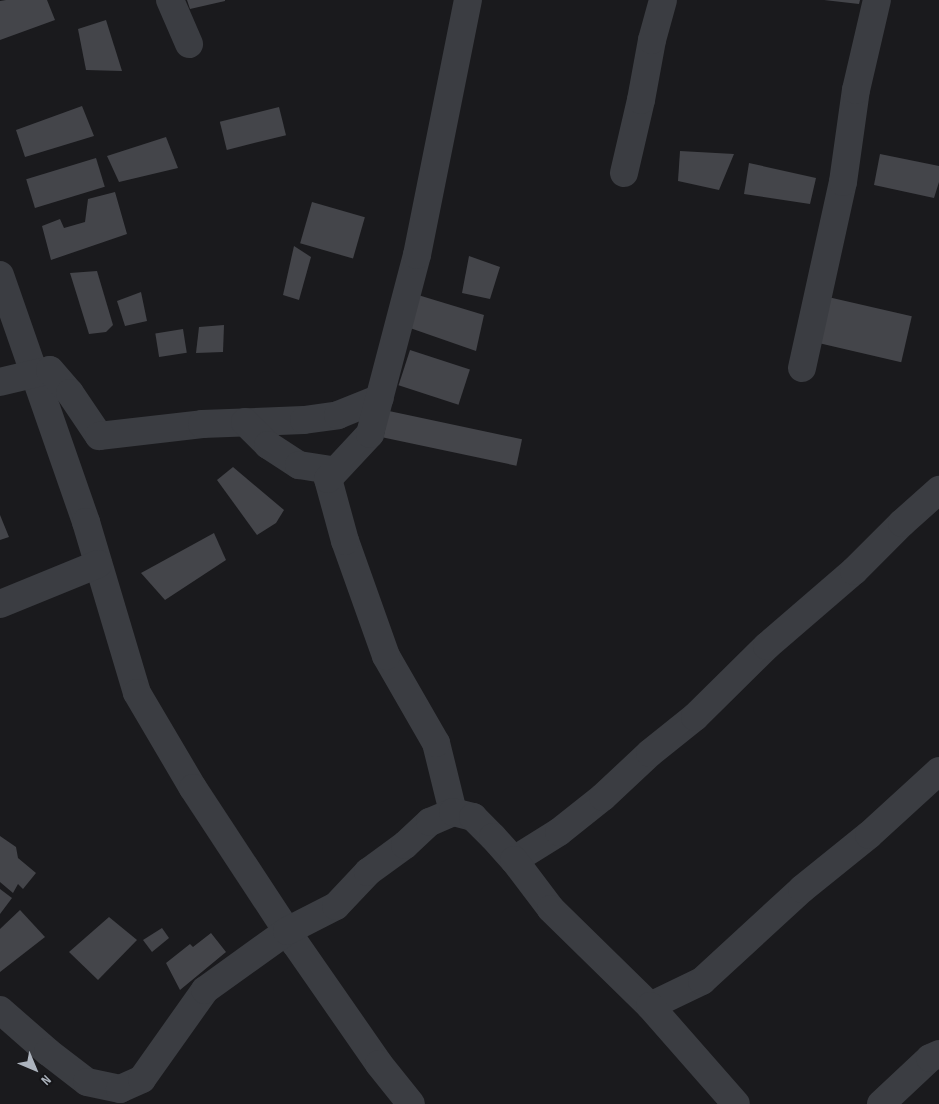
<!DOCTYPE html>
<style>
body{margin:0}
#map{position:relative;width:939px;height:1104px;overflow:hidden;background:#1a1a1d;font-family:"Sofia Sans Condensed",sans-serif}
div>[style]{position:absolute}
.building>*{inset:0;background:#44454a;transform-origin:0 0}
.minor>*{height:28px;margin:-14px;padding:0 14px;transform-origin:14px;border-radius:14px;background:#3b3d42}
span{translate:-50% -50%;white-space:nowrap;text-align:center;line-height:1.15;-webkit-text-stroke:5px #151518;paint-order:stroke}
.north{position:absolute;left:10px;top:1044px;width:50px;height:50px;-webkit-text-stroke:4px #151518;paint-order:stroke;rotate:135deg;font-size:14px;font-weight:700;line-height:20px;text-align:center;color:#acb3bd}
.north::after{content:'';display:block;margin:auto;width:18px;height:22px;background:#acb3bd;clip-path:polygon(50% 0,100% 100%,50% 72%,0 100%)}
</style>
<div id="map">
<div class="building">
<div style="clip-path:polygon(6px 0,47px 0,55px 20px,0 40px,0 1px)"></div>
<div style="clip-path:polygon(187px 0,225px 0,225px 1px,190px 9px)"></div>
<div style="clip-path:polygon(824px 0,860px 0,859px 4px)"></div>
<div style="clip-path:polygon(106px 20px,122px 71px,86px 70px,78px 29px)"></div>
<div style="clip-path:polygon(82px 106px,94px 136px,25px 157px,16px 130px)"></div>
<div style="left:279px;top:107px;width:29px;height:61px;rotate:76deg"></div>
<div style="clip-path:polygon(166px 137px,178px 168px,119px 182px,107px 156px)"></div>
<div style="clip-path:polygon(680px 151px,734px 154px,719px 190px,678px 181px)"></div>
<div style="clip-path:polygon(880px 154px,939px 166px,939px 182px,934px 198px,874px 185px)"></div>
<div style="left:96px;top:158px;width:30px;height:73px;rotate:73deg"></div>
<div style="clip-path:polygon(749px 163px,816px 178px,810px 204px,744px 194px)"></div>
<div style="clip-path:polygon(115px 192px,127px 234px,51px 260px,42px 226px,60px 219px,64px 228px,85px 222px,88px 199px)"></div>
<div style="left:312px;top:202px;width:55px;height:43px;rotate:16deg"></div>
<div style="clip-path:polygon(294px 246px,311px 257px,299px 300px,283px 295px)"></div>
<div style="clip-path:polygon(469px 256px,500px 267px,490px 299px,462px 293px)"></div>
<div style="clip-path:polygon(97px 271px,113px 325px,106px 332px,89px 334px,70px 273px)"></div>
<div style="clip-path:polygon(141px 292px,147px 321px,125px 326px,117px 301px)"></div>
<div style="clip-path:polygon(418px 295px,484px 315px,476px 351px,410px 328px)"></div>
<div style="left:828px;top:297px;width:86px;height:47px;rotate:13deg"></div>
<div style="clip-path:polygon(224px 325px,223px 352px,196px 353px,199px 327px)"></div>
<div style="left:183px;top:329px;width:24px;height:28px;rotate:81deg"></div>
<div style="left:410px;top:350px;width:63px;height:37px;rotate:18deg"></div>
<div style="left:389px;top:411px;width:136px;height:27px;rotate:12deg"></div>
<div style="clip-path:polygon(233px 467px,284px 510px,276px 523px,257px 535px,217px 480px)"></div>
<div style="clip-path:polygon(0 515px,9px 537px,0 540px)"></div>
<div style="clip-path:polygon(214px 533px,226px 560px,165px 600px,141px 573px)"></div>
<div style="clip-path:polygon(0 836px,16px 847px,18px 858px,36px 873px,23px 889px,18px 884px,13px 893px,0 882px)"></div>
<div style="clip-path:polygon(0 889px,12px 898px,0 914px)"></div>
<div style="clip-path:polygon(20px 910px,45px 937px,0 972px,0 929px)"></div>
<div style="clip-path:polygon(109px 917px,137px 940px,98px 980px,69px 952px)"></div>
<div style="clip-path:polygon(162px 928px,169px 938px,152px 952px,143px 940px)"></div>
<div style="clip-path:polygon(211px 933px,226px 952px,180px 990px,166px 963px,190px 944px,193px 947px)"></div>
</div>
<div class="minor">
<div style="left:170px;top:0;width:48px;rotate:66.6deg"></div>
<div style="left:624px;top:173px;width:75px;rotate:-76.9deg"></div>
<div style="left:641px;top:100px;width:61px;rotate:-79.6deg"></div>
<div style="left:652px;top:40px;width:41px;rotate:-74.6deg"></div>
<div style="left:0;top:275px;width:262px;rotate:70.8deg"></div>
<div style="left:86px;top:522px;width:178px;rotate:73.4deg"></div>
<div style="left:137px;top:693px;width:110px;rotate:59.5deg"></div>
<div style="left:193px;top:788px;width:186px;rotate:56.7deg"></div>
<div style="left:295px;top:943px;width:147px;rotate:55.2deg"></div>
<div style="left:379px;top:1064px;width:51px;rotate:51.3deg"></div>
<div style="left:802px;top:368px;width:190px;rotate:-77.6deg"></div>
<div style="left:843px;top:182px;width:93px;rotate:-82deg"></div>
<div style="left:856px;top:90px;width:92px;rotate:-76.9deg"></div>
<div style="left:0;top:382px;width:51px;rotate:-13.5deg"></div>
<div style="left:50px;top:370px;width:30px;rotate:49deg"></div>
<div style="left:70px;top:393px;width:52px;rotate:56deg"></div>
<div style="left:99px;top:436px;width:104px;rotate:-6.6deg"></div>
<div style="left:202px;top:424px;width:102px;rotate:-2.2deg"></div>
<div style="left:304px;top:420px;width:34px;rotate:-8deg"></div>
<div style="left:338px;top:415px;width:45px;rotate:-22deg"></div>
<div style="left:245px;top:422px;width:33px;rotate:45deg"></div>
<div style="left:268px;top:445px;width:37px;rotate:33deg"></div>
<div style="left:299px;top:465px;width:36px;rotate:9deg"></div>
<div style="left:0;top:604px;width:106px;rotate:-22.2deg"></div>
<div style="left:453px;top:812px;width:71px;rotate:-103.8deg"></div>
<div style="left:436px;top:743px;width:100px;rotate:-119.9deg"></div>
<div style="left:386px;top:656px;width:122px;rotate:-109.6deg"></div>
<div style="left:345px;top:541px;width:64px;rotate:-105.3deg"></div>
<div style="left:328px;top:479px;width:62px;rotate:-47deg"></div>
<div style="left:370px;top:434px;width:185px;rotate:-75.3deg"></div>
<div style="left:417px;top:255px;width:260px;rotate:-78.7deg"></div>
<div style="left:514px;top:860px;width:53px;rotate:-31.9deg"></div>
<div style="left:559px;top:832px;width:56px;rotate:-38.5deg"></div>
<div style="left:603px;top:797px;width:64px;rotate:-43.1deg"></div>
<div style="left:650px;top:753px;width:58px;rotate:-38.7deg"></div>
<div style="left:695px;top:717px;width:101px;rotate:-44.6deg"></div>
<div style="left:767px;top:646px;width:115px;rotate:-40.8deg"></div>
<div style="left:854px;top:571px;width:68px;rotate:-45deg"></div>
<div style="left:902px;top:523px;width:50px;rotate:-41.7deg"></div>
<div style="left:650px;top:1006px;width:58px;rotate:-25.7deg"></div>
<div style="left:702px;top:981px;width:136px;rotate:-42.6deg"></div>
<div style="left:802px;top:889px;width:86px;rotate:-38.9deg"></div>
<div style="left:869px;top:835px;width:95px;rotate:-42.4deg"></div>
<div style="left:0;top:1010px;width:64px;rotate:41.2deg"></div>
<div style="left:48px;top:1052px;width:49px;rotate:37.6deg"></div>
<div style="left:87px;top:1082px;width:34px;rotate:12deg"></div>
<div style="left:120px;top:1089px;width:24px;rotate:-24deg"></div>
<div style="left:142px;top:1079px;width:109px;rotate:-54.7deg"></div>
<div style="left:205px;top:990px;width:101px;rotate:-35.7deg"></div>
<div style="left:287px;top:931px;width:55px;rotate:-27deg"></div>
<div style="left:336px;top:906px;width:47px;rotate:-46.7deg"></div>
<div style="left:368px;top:872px;width:46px;rotate:-36.1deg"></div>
<div style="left:405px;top:845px;width:34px;rotate:-43deg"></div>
<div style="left:430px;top:822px;width:25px;rotate:-23deg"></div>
<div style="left:453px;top:812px;width:21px;rotate:14deg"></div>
<div style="left:473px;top:817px;width:28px;rotate:45deg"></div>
<div style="left:493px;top:837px;width:31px;rotate:48deg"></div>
<div style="left:514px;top:860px;width:61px;rotate:52.9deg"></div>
<div style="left:551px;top:909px;width:139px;rotate:44.4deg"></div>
<div style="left:650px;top:1006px;width:130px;rotate:48.7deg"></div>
<div style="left:881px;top:1104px;width:67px;rotate:-43.2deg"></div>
<div style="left:930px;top:1058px;width:10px;rotate:-24deg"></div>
</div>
<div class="north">N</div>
</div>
